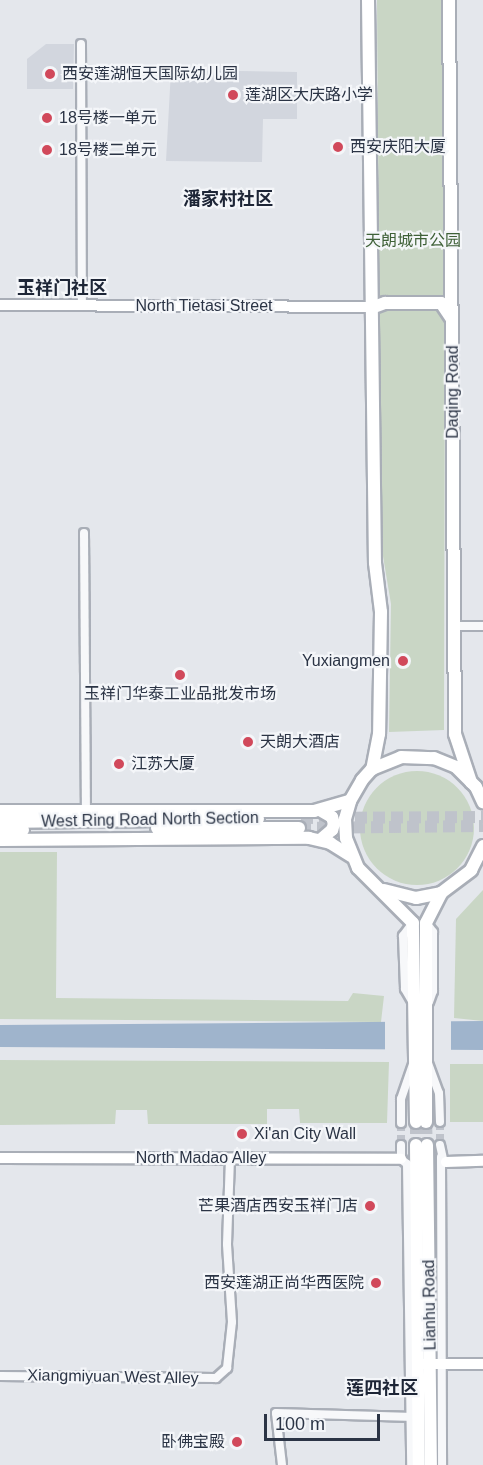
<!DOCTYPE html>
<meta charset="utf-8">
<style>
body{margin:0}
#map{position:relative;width:483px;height:1465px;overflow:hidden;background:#e4e7ec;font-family:Helvetica,"Noto Sans SC",sans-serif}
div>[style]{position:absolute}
.built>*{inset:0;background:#d2d6de}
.green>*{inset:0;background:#c9d6c5;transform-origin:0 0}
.round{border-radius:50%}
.water>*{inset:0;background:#9fb4cc}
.pier>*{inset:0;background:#e4e7ec;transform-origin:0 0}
.street-tunnel>*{height:8px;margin-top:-4px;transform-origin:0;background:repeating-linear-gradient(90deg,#bfc3cb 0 8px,transparent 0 12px)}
.primary-tunnel>*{height:12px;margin-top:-6px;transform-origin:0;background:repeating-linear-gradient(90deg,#bfc3cb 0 12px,transparent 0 18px)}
.roads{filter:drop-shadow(2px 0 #a9aeb7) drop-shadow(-2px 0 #a9aeb7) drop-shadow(0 2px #a9aeb7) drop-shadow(0 -2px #a9aeb7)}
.street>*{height:8px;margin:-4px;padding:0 4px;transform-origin:4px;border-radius:4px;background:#f7f8fa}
.secondary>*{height:10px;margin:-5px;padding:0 5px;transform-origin:5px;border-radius:5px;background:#fff}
.primary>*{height:12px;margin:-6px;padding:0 6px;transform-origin:6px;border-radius:6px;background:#fff}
.dots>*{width:16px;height:16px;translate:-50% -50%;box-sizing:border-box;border:3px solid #f4f6f9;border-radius:50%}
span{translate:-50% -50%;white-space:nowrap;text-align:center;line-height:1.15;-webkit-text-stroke:4.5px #f4f6f9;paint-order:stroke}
.poi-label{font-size:16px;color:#2b3445}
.left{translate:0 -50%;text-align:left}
.right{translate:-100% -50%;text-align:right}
.park-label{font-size:16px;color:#3f6138}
.street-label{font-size:16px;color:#2b3445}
.neighbourhood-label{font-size:18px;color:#1d2536;font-weight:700}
.scale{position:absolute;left:264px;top:1414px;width:116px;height:27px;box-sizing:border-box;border:3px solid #2b3445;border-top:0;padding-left:8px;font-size:18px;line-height:21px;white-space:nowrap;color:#2b3445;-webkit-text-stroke:4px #f4f6f9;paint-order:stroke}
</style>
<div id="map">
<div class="built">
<div style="clip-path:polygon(46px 44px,74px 44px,73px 89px,27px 89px,27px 59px)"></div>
<div style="clip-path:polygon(171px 70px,297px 72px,297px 119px,263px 119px,262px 162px,166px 161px)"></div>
</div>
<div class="green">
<div style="clip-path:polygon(377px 0,445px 0,448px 289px,445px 304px,444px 730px,389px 732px,391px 604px,381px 544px)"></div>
<div class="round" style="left:360px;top:771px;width:114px;height:114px"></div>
<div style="clip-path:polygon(0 852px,57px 852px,56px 998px,348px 1001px,353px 993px,384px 996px,381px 1022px,0 1019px)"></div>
<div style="clip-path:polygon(483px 890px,483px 1021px,454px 1018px,456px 919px)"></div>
<div style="clip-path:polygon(0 1060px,389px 1062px,387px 1123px,300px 1123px,299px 1109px,267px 1109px,267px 1124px,148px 1124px,147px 1110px,116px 1110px,115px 1124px,0 1125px)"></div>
<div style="left:450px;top:1064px;width:33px;height:58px"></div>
</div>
<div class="water">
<div style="clip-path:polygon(483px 1021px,483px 1050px,0 1047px,0 1025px)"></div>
</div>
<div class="pier">
<div style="left:385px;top:1018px;width:66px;height:35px"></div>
</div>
<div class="street-tunnel">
<div style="left:440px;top:1122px;width:23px;rotate:90deg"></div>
<div style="left:401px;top:1123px;width:22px;rotate:90deg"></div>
</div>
<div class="primary-tunnel">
<div style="left:301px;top:818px;width:182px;rotate:-0.3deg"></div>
<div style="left:299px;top:828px;width:184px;rotate:-0.6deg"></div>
<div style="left:416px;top:1122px;width:23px;rotate:90deg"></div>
<div style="left:426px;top:1122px;width:23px;rotate:88deg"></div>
</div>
<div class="roads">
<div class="street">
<div style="left:81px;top:44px;width:261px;rotate:89.8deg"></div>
<div style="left:84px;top:533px;width:278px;rotate:89.6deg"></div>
<div style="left:454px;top:626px;width:29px"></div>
<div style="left:412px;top:924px;width:15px;rotate:127deg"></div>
<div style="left:403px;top:936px;width:53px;rotate:87.8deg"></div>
<div style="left:405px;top:989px;width:16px;rotate:60deg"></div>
<div style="left:427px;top:924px;width:10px;rotate:53deg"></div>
<div style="left:433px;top:932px;width:59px;rotate:90deg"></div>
<div style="left:433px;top:991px;width:12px;rotate:110deg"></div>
<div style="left:428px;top:1063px;width:32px;rotate:70deg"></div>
<div style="left:439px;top:1093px;width:29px;rotate:88deg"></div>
<div style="left:401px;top:1123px;width:24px;rotate:-90deg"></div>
<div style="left:401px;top:1099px;width:37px;rotate:-71deg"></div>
<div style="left:401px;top:1145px;width:14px;rotate:90deg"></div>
<div style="left:401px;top:1159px;width:8px;rotate:40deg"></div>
<div style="left:407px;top:1164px;width:301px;rotate:89.2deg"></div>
<div style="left:440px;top:1145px;width:14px;rotate:78deg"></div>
<div style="left:441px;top:1157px;width:308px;rotate:89.8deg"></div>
<div style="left:0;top:1376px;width:216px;rotate:0.5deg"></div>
<div style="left:216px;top:1378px;width:15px;rotate:-42deg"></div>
<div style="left:227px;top:1368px;width:46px;rotate:-83.8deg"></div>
<div style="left:232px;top:1322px;width:78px;rotate:-93.7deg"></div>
<div style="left:227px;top:1244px;width:86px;rotate:-88deg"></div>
<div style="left:282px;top:1465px;width:52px;rotate:-96.6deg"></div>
<div style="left:276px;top:1413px;width:138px;rotate:1.7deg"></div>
</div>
<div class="secondary">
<div style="left:0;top:305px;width:371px;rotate:0.3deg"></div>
<div style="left:0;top:1158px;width:401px;rotate:0.1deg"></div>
<div style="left:446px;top:1162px;width:37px;rotate:-2deg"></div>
<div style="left:421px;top:1364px;width:62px"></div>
</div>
<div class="primary">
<div style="left:368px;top:0;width:563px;rotate:89.29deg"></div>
<div style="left:375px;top:563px;width:49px;rotate:83deg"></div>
<div style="left:381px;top:612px;width:122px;rotate:90.9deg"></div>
<div style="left:379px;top:734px;width:36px;rotate:101deg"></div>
<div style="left:449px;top:0;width:734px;rotate:89.53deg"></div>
<div style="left:455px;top:734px;width:51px;rotate:71.6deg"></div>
<div style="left:371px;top:308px;width:15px;rotate:-20deg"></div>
<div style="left:385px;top:303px;width:56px"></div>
<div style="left:441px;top:303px;width:18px;rotate:56deg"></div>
<div style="left:0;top:811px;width:314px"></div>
<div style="left:314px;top:811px;width:37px;rotate:-16deg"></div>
<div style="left:0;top:822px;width:258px;rotate:-0.7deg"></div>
<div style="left:157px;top:828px;width:142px"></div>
<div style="left:0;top:830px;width:23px"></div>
<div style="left:0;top:840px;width:309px;rotate:-0.4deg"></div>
<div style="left:309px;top:838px;width:22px;rotate:13deg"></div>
<div style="left:330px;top:843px;width:25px;rotate:32deg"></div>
<div style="left:320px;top:840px;width:16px;rotate:-40deg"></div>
<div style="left:332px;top:830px;width:6px;rotate:-72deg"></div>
<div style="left:334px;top:824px;width:7px;rotate:-106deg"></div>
<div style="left:332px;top:817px;width:14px;rotate:-150deg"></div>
<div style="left:384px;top:890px;width:33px;rotate:14deg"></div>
<div style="left:416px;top:898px;width:25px;rotate:-11deg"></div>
<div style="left:441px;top:893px;width:38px;rotate:-37deg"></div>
<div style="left:471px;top:870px;width:27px;rotate:-63deg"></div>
<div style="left:416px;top:1122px;width:199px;rotate:-90.9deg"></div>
<div style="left:413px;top:923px;width:78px;rotate:-135deg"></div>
<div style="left:358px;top:868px;width:32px;rotate:-112deg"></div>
<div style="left:346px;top:838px;width:19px;rotate:-93deg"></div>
<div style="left:345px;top:819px;width:19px;rotate:-74deg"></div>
<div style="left:350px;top:801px;width:24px;rotate:-60deg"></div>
<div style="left:362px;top:780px;width:15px;rotate:-48deg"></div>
<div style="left:372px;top:769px;width:31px;rotate:-22deg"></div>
<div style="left:401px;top:757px;width:33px;rotate:2deg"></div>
<div style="left:434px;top:758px;width:24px;rotate:22deg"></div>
<div style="left:456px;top:767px;width:28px;rotate:45deg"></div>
<div style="left:476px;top:787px;width:17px;rotate:65deg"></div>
<div style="left:426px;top:1122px;width:199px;rotate:-90deg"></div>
<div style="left:426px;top:923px;width:34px;rotate:-63deg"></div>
<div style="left:416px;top:1145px;width:320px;rotate:89.5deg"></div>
<div style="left:427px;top:1145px;width:320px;rotate:89.3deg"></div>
</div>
</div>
<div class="dots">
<div style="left:50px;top:74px;background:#d1495b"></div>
<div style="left:233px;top:95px;background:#d1495b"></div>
<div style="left:47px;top:118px;background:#d1495b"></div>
<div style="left:338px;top:147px;background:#d1495b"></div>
<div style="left:47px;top:150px;background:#d1495b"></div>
<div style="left:403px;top:661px;background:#d1495b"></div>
<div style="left:180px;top:675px;background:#d1495b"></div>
<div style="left:248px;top:742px;background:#d1495b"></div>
<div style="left:119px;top:764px;background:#d1495b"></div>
<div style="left:242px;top:1134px;background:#d1495b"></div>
<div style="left:370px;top:1206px;background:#d1495b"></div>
<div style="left:376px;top:1283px;background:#d1495b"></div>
<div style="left:237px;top:1442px;background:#d1495b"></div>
</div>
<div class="poi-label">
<span class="left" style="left:62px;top:74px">西安莲湖恒天国际幼儿园</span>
<span class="left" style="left:245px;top:95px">莲湖区大庆路小学</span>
<span class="left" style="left:59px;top:118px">18号楼一单元</span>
<span class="left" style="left:350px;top:147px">西安庆阳大厦</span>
<span class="left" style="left:59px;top:150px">18号楼二单元</span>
<span class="right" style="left:390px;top:661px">Yuxiangmen</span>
<span style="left:180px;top:694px">玉祥门华泰工业品批发市场</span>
<span class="left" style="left:260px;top:742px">天朗大酒店</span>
<span class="left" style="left:131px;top:764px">江苏大厦</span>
<span class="left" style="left:254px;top:1134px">Xi'an City Wall</span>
<span class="right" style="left:358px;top:1206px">芒果酒店西安玉祥门店</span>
<span class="right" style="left:364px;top:1283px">西安莲湖正尚华西医院</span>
<span class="right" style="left:225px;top:1442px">卧佛宝殿</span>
</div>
<div class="park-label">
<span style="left:413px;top:241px">天朗城市公园</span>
</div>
<div class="street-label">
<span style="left:204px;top:306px">North Tietasi Street</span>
<span style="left:453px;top:392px;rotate:-90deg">Daqing Road</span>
<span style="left:150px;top:820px;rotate:-1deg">West Ring Road North Section</span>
<span style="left:201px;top:1158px">North Madao Alley</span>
<span style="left:430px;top:1305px;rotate:-91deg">Lianhu Road</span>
<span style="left:113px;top:1377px;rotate:1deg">Xiangmiyuan West Alley</span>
</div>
<div class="neighbourhood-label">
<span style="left:228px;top:199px">潘家村社区</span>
<span style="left:62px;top:288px">玉祥门社区</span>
<span style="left:382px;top:1388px">莲四社区</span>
</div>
<div class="scale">100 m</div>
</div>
